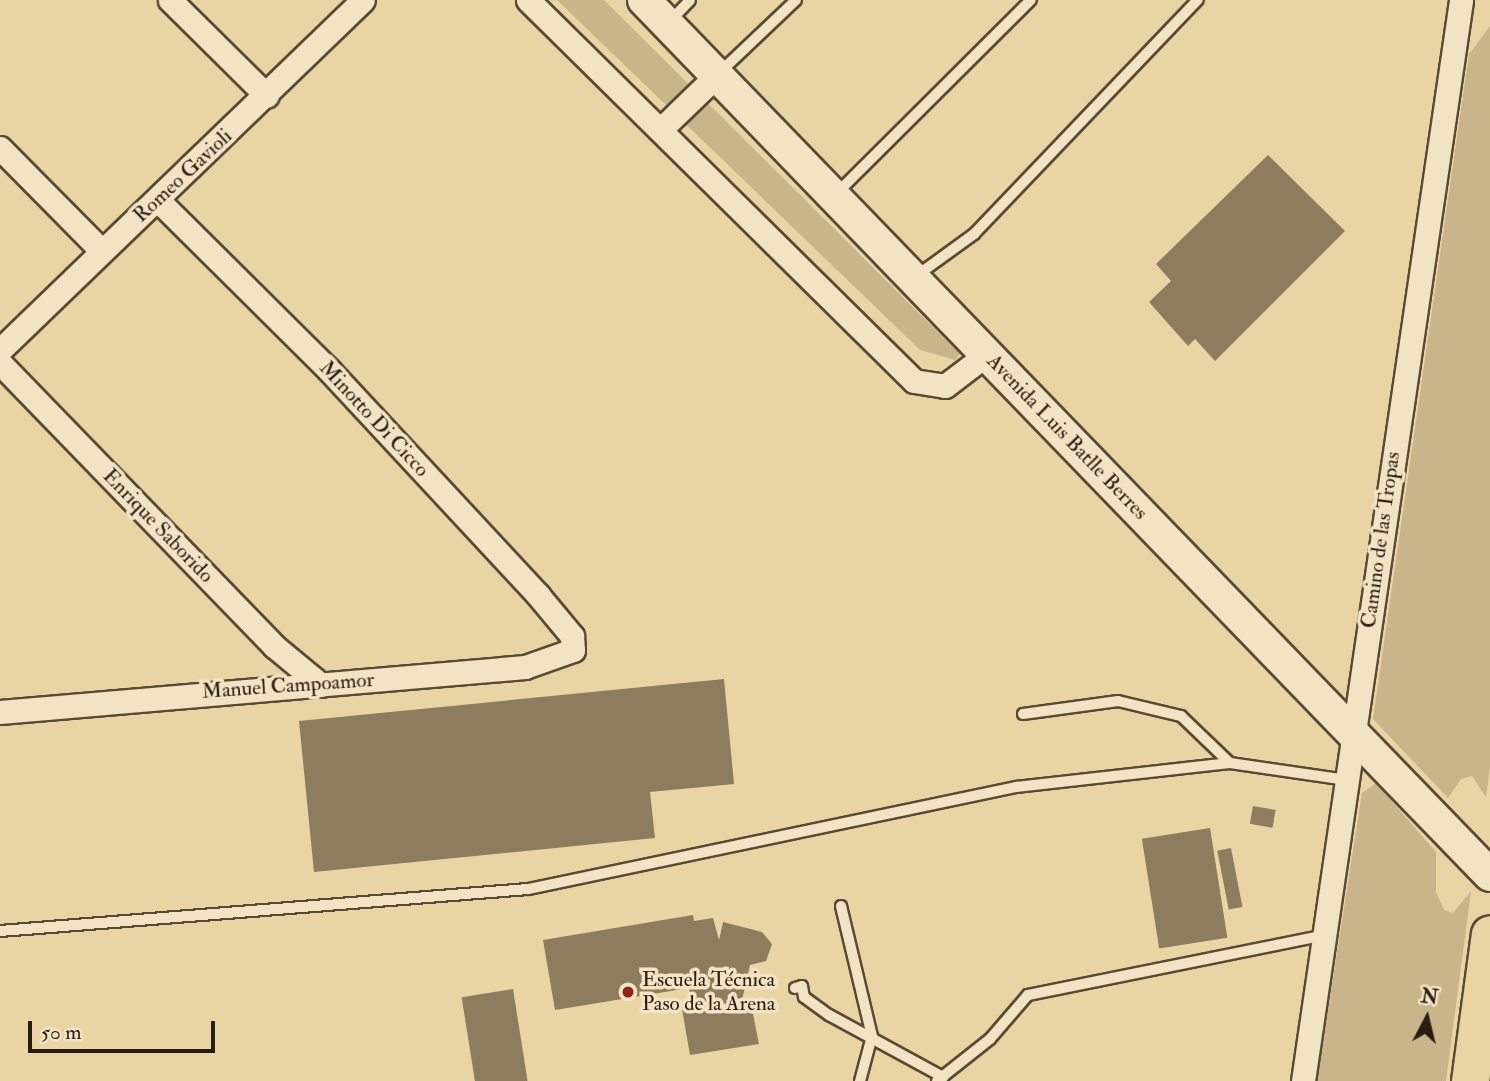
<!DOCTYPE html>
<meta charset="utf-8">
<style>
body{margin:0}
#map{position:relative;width:1490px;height:1081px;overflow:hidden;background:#e9d4a3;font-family:"IM FELL Double Pica",serif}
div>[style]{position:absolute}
.green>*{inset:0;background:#c8b58a}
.building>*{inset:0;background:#8d7c5d;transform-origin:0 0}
.roads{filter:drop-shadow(2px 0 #594a36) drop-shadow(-2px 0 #594a36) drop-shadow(0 2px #594a36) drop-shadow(0 -2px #594a36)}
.service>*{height:10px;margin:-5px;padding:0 5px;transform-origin:5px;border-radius:5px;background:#f1e3c3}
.minor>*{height:23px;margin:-11.5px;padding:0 11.5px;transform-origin:11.5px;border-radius:11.5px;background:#f1e3c3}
.secondary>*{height:32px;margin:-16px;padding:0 16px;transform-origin:16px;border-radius:16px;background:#f1e3c3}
.trunk>*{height:37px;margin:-18.5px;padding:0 18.5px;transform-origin:18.5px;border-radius:18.5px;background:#e9d4a3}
.dots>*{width:19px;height:19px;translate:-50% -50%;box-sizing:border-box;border:4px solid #f1e3c3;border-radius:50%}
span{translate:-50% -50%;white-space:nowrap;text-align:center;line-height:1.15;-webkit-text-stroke:7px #f1e3c3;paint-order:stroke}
.street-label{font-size:21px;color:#291c11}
.poi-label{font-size:21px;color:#291c11}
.left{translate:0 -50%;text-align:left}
.north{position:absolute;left:1392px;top:983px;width:70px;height:70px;-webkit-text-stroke:5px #f1e3c3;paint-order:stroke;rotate:7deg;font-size:19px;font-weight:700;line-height:28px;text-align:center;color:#291c11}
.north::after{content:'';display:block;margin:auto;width:24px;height:32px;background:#291c11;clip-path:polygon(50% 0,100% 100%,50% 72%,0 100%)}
.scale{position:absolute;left:28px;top:1021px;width:187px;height:32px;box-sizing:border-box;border:4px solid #291c11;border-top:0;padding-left:9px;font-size:21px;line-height:24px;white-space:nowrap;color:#291c11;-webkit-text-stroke:5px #f1e3c3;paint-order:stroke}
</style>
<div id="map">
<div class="green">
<div style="clip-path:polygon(557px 0,604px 0,960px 354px,955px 360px,920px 350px)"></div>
<div style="clip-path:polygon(1490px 26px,1490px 767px,1486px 797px,1472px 776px,1461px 779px,1448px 798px,1373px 719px,1469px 54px)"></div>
<div style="clip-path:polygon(1376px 783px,1436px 852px,1436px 892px,1444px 910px,1453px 913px,1471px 891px,1446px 1081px,1317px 1081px,1362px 793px)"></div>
</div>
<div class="building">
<div style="clip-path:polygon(1268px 155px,1345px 231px,1215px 361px,1195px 339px,1188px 346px,1149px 302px,1171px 281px,1156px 264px)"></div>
<div style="clip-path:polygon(724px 679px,734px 784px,650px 792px,655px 838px,314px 872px,299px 721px)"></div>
<div style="left:1253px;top:806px;width:23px;height:18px;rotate:10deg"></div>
<div style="left:1210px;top:828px;width:111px;height:69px;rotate:81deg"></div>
<div style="left:1231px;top:848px;width:60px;height:14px;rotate:79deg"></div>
<div style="clip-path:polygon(693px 915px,694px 921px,713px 918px,719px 940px,723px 922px,762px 932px,772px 944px,766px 961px,750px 965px,742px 1000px,750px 999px,759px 1044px,690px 1055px,682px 1009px,692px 1008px,689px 988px,555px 1010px,543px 940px)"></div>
<div style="left:513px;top:989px;width:93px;height:52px;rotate:81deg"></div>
</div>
<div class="roads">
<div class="service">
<div style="left:669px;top:22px;width:30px;rotate:-46deg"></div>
<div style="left:719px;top:73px;width:106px;rotate:-43.5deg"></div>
<div style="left:836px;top:194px;width:275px;rotate:-44.9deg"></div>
<div style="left:916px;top:276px;width:72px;rotate:-35.9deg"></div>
<div style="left:974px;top:234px;width:324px;rotate:-46.3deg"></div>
<div style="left:1023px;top:714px;width:96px;rotate:-7.8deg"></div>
<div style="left:1118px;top:701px;width:65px;rotate:13.4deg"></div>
<div style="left:1181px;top:716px;width:68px;rotate:43.8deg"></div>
<div style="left:841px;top:906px;width:134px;rotate:76.6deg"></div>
<div style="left:872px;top:1036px;width:47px;rotate:104.9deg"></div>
<div style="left:0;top:931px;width:530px;rotate:-4.55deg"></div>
<div style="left:528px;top:889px;width:499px;rotate:-11.8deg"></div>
<div style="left:1016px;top:787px;width:215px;rotate:-6.4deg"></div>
<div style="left:1230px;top:763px;width:118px;rotate:8.3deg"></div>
<div style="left:795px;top:988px;width:7px;rotate:-16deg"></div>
<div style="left:802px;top:986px;width:11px;rotate:80deg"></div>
<div style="left:804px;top:997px;width:31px;rotate:36deg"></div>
<div style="left:829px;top:1015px;width:130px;rotate:28.5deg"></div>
<div style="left:937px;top:1081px;width:68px;rotate:-38.4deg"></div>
<div style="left:990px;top:1039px;width:58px;rotate:-49.2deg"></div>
<div style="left:1028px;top:995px;width:303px;rotate:-11.4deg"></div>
</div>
<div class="minor">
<div style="left:170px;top:0;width:136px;rotate:44.7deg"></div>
<div style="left:528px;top:0;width:542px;rotate:44.63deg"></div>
<div style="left:914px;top:381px;width:31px;rotate:9deg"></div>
<div style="left:945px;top:386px;width:53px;rotate:-37.3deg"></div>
<div style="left:660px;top:130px;width:79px;rotate:-44deg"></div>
<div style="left:0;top:148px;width:144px;rotate:45.3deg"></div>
<div style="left:0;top:350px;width:504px;rotate:-43.96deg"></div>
<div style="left:0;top:363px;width:394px;rotate:45.9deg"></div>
<div style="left:274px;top:646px;width:61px;rotate:39.7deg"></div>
<div style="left:0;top:712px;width:527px;rotate:-4.9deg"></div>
<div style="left:525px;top:667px;width:51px;rotate:-19.5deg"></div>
<div style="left:573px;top:650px;width:14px;rotate:-94deg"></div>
<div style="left:572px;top:636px;width:53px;rotate:-129.7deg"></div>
<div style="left:538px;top:595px;width:307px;rotate:-132.9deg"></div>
<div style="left:329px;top:370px;width:241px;rotate:-135.2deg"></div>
<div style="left:1303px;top:1081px;width:1092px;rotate:-81.68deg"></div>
</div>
<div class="secondary">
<div style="left:644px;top:0;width:1217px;rotate:45.97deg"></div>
</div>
<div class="trunk">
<div style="left:1470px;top:1081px;width:148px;rotate:-82.3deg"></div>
</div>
</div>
<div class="dots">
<div style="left:628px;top:992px;background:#8f2418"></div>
</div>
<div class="street-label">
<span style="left:183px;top:176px;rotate:-43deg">Romeo Gavioli</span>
<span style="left:374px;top:419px;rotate:47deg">Minotto Di Cicco</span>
<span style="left:1067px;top:437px;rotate:46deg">Avenida Luis Batlle Berres</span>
<span style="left:158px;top:526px;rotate:46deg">Enrique Saborido</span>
<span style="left:1381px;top:540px;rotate:-82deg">Camino de las Tropas</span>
<span style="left:288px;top:686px;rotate:-4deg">Manuel Campoamor</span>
</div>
<div class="poi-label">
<span class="left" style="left:642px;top:992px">Escuela Técnica<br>Paso de la Arena</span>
</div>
<div class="north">N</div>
<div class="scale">50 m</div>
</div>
